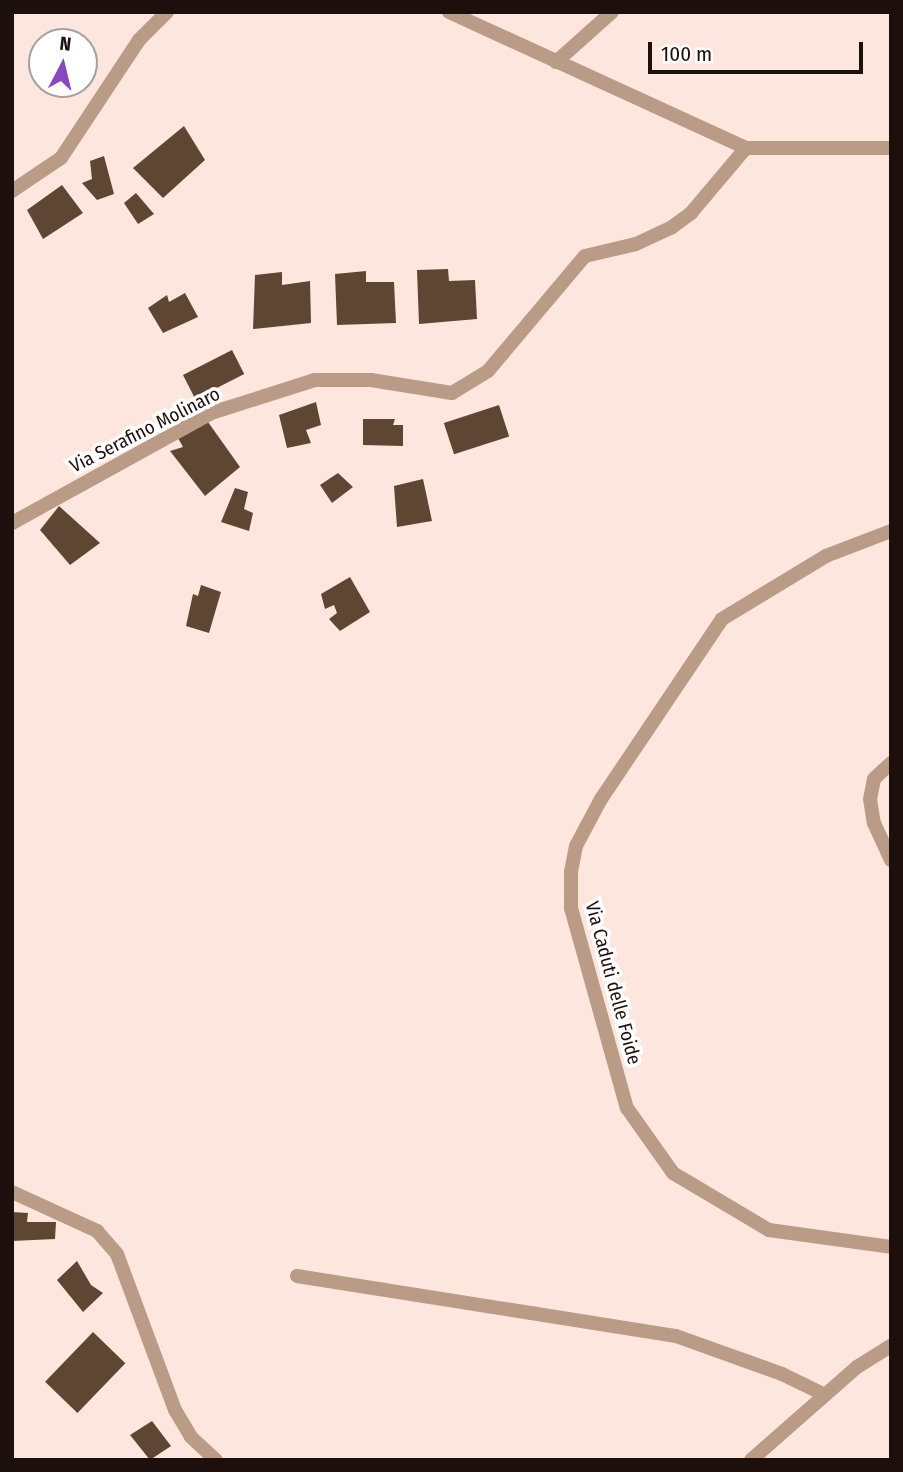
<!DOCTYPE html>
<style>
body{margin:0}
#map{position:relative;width:903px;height:1472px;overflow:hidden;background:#fde6de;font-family:"Fira Sans Condensed",sans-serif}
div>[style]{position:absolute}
.building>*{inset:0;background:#5f4632;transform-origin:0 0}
.minor>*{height:14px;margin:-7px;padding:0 7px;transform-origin:7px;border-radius:7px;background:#b99b86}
span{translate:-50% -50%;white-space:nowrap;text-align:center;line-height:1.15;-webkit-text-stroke:7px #fff;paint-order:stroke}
.street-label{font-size:19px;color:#1d100c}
.frame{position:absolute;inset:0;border:14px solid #1d100c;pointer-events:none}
.north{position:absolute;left:28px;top:28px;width:70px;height:70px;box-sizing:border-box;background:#fff;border:2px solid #a59f9e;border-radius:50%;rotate:7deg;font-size:19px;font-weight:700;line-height:28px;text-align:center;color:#1d100c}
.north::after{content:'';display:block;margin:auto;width:24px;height:32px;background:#8849be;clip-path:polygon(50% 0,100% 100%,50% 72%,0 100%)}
.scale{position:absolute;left:648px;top:42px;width:215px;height:32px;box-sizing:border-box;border:4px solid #1d100c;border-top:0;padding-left:9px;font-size:21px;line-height:24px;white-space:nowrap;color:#1d100c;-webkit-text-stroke:5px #fff;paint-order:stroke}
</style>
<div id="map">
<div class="building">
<div style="clip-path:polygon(184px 126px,205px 160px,163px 198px,133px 168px)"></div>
<div style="clip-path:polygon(104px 156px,114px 194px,97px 200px,82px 183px,92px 179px,90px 161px)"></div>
<div style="clip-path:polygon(62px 185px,83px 213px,43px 239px,27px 210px)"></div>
<div style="clip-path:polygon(136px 193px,154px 214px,138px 224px,124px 203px)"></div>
<div style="clip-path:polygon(448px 269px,449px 281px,475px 280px,477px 319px,419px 324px,417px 270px)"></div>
<div style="clip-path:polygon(366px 271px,366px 282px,394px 282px,396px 323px,337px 325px,335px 274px)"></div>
<div style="clip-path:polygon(282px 272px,282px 285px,310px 281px,311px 323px,253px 329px,255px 275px)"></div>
<div style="clip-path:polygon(185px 293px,198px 317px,163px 333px,148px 308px,167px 295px,169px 302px)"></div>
<div style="left:232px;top:350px;width:27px;height:55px;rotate:63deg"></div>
<div style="clip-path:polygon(316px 402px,321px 425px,306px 430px,311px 443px,287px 448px,279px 415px)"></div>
<div style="left:499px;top:405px;width:33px;height:58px;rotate:72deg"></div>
<div style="clip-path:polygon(363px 419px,395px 419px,393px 425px,403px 425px,403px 446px,363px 445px)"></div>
<div style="clip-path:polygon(208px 422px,240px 467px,205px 496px,170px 451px,183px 447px,178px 438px)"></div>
<div style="clip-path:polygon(338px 473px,353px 487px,332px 503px,320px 485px)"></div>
<div style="clip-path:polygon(423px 479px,432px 521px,397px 527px,394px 486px)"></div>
<div style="clip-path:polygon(235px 488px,248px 492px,244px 509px,253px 513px,249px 531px,221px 522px)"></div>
<div style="clip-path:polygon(59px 506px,100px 543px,70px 565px,40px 530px)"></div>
<div style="clip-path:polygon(350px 577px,370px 612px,340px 631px,329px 619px,337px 613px,334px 605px,325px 609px,321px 594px)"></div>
<div style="clip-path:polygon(201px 585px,221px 592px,209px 633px,186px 626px,193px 594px,198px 596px)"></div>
<div style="clip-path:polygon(12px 1212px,28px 1213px,27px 1222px,56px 1222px,55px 1239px,12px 1241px)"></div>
<div style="clip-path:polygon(77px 1261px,91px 1285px,103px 1293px,83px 1312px,57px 1280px)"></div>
<div style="left:93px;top:1332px;width:45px;height:69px;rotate:44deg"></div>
<div style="clip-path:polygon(152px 1421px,171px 1446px,150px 1460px,130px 1435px)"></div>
</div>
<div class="minor">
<div style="left:449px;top:12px;width:327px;rotate:24.6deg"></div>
<div style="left:746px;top:148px;width:145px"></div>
<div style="left:556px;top:62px;width:75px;rotate:-41.8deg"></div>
<div style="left:12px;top:191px;width:59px;rotate:-34deg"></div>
<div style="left:61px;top:158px;width:141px;rotate:-56.5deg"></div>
<div style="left:139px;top:40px;width:40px;rotate:-45deg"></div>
<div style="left:12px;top:523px;width:227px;rotate:-28.9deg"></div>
<div style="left:211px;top:413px;width:109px;rotate:-17.6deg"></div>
<div style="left:315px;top:380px;width:56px"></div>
<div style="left:371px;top:380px;width:82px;rotate:9.1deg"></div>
<div style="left:452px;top:393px;width:42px;rotate:-31.4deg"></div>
<div style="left:488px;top:371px;width:150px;rotate:-49.9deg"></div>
<div style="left:585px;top:256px;width:52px;rotate:-13.2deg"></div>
<div style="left:636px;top:244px;width:40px;rotate:-25deg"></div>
<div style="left:672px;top:227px;width:24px;rotate:-36deg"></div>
<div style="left:691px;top:213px;width:85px;rotate:-49.8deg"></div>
<div style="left:891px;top:531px;width:70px;rotate:159deg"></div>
<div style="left:826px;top:556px;width:122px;rotate:148.8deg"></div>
<div style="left:722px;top:619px;width:217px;rotate:123.9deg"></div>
<div style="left:601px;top:799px;width:53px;rotate:118deg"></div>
<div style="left:576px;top:846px;width:26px;rotate:101deg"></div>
<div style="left:571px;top:872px;width:36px;rotate:90deg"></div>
<div style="left:571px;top:908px;width:208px;rotate:74.4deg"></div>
<div style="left:627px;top:1108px;width:80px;rotate:54.7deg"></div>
<div style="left:673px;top:1173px;width:112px;rotate:30.7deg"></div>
<div style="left:769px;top:1230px;width:123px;rotate:7.9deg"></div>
<div style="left:891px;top:763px;width:23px;rotate:137deg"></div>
<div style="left:874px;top:779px;width:20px;rotate:101deg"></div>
<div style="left:870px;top:799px;width:24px;rotate:81deg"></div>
<div style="left:874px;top:823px;width:41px;rotate:65.3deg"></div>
<div style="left:12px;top:1192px;width:94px;rotate:24.6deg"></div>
<div style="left:97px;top:1231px;width:30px;rotate:49deg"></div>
<div style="left:117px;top:1254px;width:166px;rotate:69.6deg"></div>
<div style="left:175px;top:1410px;width:31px;rotate:59deg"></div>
<div style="left:191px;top:1437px;width:34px;rotate:43deg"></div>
<div style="left:297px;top:1276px;width:384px;rotate:9deg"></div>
<div style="left:676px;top:1336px;width:113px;rotate:19.7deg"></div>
<div style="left:782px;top:1374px;width:48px;rotate:26deg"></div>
<div style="left:751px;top:1460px;width:141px;rotate:-41.3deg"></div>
<div style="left:857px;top:1367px;width:40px;rotate:-32deg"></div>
</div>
<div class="street-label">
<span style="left:145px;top:430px;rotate:-27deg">Via Serafino Molinaro</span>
<span style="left:613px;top:983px;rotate:75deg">Via Caduti delle Foide</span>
</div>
<div class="frame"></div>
<div class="north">N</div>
<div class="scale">100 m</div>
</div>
